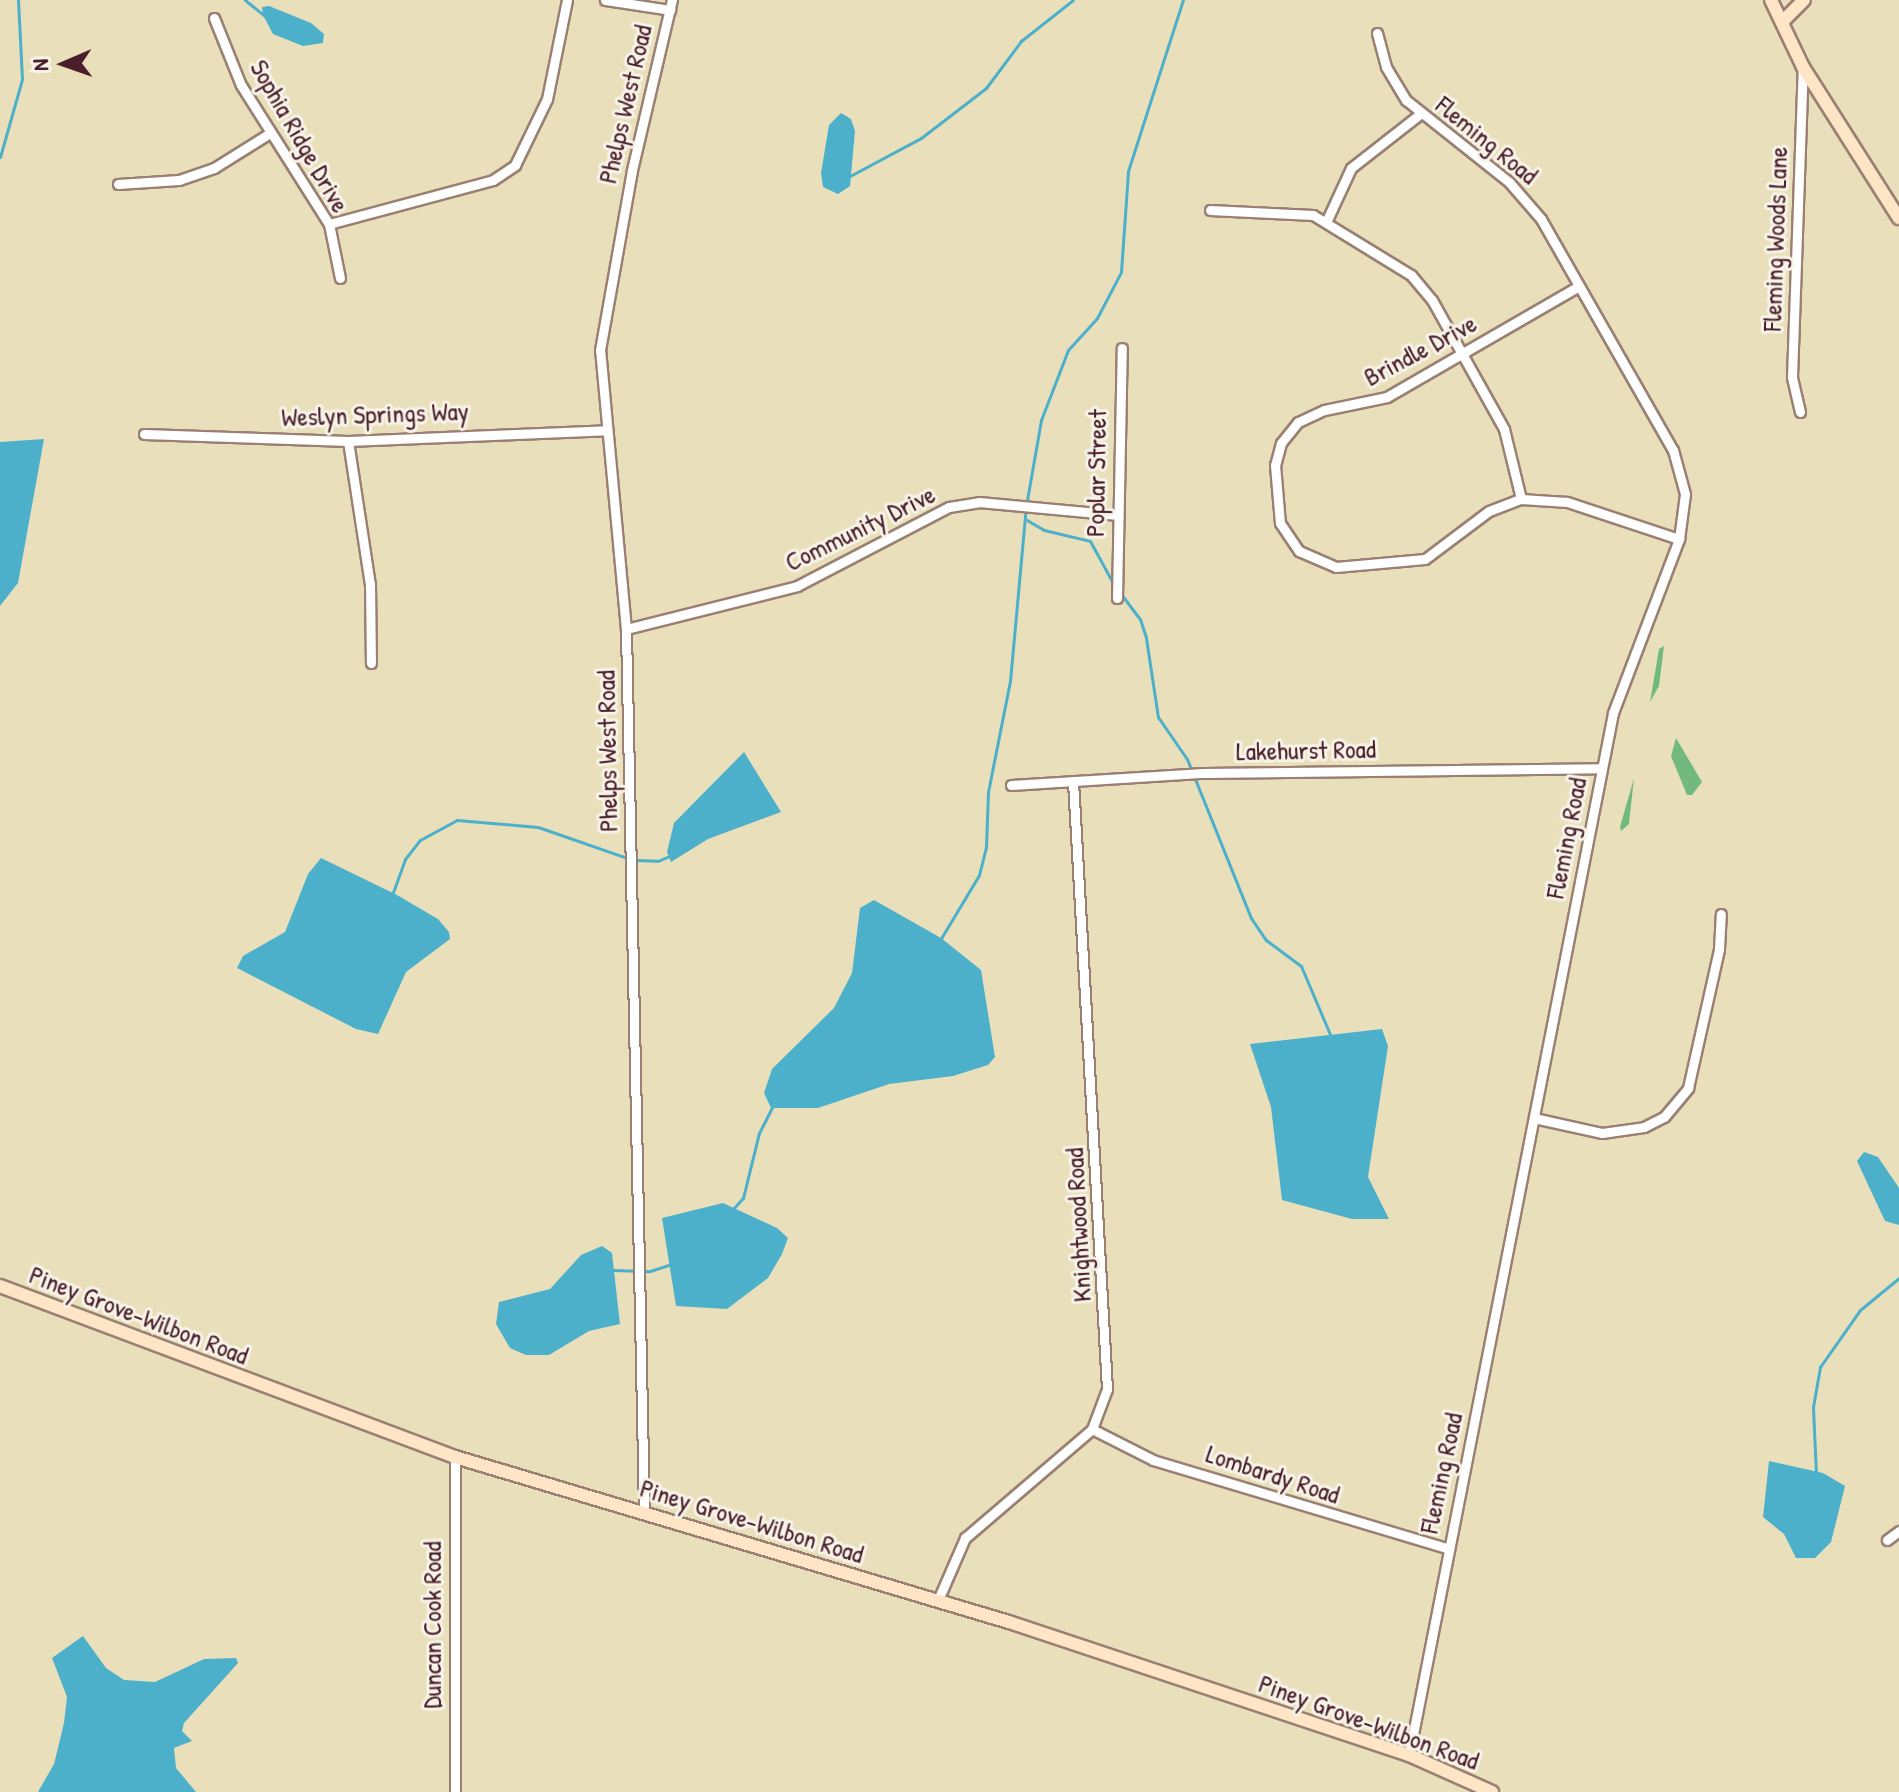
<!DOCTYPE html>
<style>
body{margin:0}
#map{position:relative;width:1899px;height:1792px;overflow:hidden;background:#e9e0bb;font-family:"Patrick Hand",sans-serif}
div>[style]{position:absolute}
.forest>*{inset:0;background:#72b980}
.water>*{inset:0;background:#4cb0cb}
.stream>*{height:3px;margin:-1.5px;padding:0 1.5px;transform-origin:1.5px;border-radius:1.5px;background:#4cb0cb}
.roads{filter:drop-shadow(2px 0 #9a8073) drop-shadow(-2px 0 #9a8073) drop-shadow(0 2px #9a8073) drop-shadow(0 -2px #9a8073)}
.street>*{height:9px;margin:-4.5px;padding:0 4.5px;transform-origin:4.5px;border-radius:4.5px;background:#fff}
.secondary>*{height:12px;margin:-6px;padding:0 6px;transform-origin:6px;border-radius:6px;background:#fde5c5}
span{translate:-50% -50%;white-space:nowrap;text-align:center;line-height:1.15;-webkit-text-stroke:6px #f7f3e8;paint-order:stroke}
.street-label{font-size:26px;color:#4a1f2b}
.north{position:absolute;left:24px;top:24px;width:80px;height:80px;-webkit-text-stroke:6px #f7f3e8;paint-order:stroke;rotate:268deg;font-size:22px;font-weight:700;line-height:32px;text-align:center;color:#4a1f2b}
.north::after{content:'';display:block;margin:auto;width:28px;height:36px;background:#4a1f2b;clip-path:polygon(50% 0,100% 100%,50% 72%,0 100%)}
</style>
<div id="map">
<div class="forest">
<div style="clip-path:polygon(1664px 646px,1659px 686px,1650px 702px,1659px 649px)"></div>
<div style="clip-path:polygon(1676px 738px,1702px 782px,1692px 795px,1687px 795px,1671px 756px)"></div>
<div style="clip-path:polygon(1634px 778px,1629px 824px,1621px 831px,1620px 827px)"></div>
</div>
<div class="water">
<div style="clip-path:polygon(269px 6px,311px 23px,324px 34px,323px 43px,303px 46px,273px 34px,263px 15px,262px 7px)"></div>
<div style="clip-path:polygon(841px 113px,851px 119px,855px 131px,850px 186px,838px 194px,823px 187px,821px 173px,829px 125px)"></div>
<div style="clip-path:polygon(44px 439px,18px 583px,0 606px,0 442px)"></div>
<div style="clip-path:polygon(744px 752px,781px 812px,708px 839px,671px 862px,667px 852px,674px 823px)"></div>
<div style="clip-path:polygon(321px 858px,397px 895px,438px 919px,449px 932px,450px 939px,406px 972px,378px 1034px,356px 1029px,237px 968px,243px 956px,285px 932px,308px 874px)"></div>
<div style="clip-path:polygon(874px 900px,941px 938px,981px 970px,995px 1057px,988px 1065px,953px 1076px,889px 1084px,818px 1108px,771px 1108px,764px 1093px,772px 1069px,834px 1008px,852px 973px,860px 908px)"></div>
<div style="clip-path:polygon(1382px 1029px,1388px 1046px,1368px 1177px,1389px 1219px,1352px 1219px,1282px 1200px,1271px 1107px,1250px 1044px)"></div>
<div style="clip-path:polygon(1864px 1152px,1878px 1157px,1899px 1188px,1899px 1225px,1885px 1221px,1857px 1161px)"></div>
<div style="clip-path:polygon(723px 1203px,777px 1228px,788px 1238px,782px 1254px,768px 1278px,727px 1309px,676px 1306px,662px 1218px)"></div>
<div style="clip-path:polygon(602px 1246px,612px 1253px,620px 1324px,589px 1331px,549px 1355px,526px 1355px,510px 1348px,496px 1324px,499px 1302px,550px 1289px,581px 1255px)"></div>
<div style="clip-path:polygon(1769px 1461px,1823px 1473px,1845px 1486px,1831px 1542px,1815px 1558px,1796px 1558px,1784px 1534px,1763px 1517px)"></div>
<div style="clip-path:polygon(83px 1636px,106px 1668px,124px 1680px,155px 1682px,204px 1659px,236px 1658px,238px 1663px,184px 1723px,182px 1731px,192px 1741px,174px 1748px,176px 1768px,196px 1792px,38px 1792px,54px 1764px,64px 1723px,67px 1697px,52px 1658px)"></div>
</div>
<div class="stream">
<div style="left:245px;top:0;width:26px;rotate:39deg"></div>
<div style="left:0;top:157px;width:81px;rotate:-74.2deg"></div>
<div style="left:22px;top:79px;width:79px;rotate:-92.9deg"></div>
<div style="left:848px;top:177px;width:83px;rotate:-28.1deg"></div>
<div style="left:921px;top:138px;width:82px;rotate:-37.6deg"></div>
<div style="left:986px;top:88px;width:59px;rotate:-53.3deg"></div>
<div style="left:1021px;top:41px;width:66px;rotate:-38.3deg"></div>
<div style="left:1025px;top:519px;width:22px;rotate:30deg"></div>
<div style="left:1044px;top:530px;width:47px;rotate:13.4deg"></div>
<div style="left:1090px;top:541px;width:50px;rotate:61.4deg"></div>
<div style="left:1121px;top:594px;width:31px;rotate:53deg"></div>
<div style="left:1140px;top:619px;width:20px;rotate:72deg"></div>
<div style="left:1146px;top:638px;width:80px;rotate:81.4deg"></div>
<div style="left:1158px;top:717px;width:51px;rotate:55.4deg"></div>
<div style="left:1187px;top:759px;width:171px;rotate:68.1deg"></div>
<div style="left:1251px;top:918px;width:27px;rotate:56deg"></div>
<div style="left:1266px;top:940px;width:44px;rotate:36.6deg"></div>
<div style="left:1301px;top:966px;width:79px;rotate:67deg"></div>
<div style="left:634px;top:860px;width:24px;rotate:2deg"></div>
<div style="left:658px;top:861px;width:12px;rotate:-24deg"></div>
<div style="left:392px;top:895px;width:38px;rotate:-70deg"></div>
<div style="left:405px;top:859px;width:24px;rotate:-52deg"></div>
<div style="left:420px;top:840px;width:42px;rotate:-28.4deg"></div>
<div style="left:457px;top:820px;width:81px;rotate:4.9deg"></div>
<div style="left:538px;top:827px;width:94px;rotate:19.2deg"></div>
<div style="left:940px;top:940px;width:76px;rotate:-59deg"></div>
<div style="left:979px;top:875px;width:29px;rotate:-76deg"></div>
<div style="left:986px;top:847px;width:55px;rotate:-87.9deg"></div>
<div style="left:988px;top:792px;width:113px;rotate:-78.8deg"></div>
<div style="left:1010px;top:681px;width:176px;rotate:-84.8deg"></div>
<div style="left:1026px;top:506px;width:87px;rotate:-80.1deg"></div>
<div style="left:1041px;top:420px;width:75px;rotate:-68.9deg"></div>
<div style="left:1068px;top:350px;width:43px;rotate:-47.8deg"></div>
<div style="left:1097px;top:318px;width:52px;rotate:-62.4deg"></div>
<div style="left:1121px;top:272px;width:101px;rotate:-86deg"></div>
<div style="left:1128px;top:171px;width:180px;rotate:-72.2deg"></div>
<div style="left:733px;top:1209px;width:15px;rotate:-48deg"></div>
<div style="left:743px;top:1198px;width:67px;rotate:-76.2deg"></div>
<div style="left:759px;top:1133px;width:30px;rotate:-63deg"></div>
<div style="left:613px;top:1270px;width:37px;rotate:2deg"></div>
<div style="left:650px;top:1271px;width:22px;rotate:-18deg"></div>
<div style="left:1816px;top:1474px;width:67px;rotate:-92.6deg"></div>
<div style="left:1813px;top:1407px;width:41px;rotate:-80.1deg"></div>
<div style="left:1820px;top:1367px;width:70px;rotate:-54.9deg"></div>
<div style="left:1860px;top:1310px;width:50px;rotate:-39.4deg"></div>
</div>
<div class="roads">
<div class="street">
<div style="left:605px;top:0;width:66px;rotate:8.7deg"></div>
<div style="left:214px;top:18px;width:72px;rotate:68.1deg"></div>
<div style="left:241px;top:85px;width:165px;rotate:57.7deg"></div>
<div style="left:329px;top:224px;width:55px;rotate:78.5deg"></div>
<div style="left:1377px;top:33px;width:35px;rotate:75deg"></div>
<div style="left:1386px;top:67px;width:39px;rotate:59deg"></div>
<div style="left:1406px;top:100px;width:132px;rotate:38.5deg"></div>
<div style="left:1509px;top:182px;width:49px;rotate:49.1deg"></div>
<div style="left:1541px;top:219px;width:266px;rotate:60.3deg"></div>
<div style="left:1673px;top:450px;width:46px;rotate:74.7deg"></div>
<div style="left:1685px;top:494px;width:45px;rotate:97.6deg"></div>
<div style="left:1679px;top:539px;width:186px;rotate:110.8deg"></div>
<div style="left:1613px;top:713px;width:1062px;rotate:101.08deg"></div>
<div style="left:118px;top:184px;width:61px;rotate:-3.8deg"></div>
<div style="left:179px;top:180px;width:37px;rotate:-19deg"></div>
<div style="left:214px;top:168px;width:66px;rotate:-32deg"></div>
<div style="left:1210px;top:210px;width:103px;rotate:2.8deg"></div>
<div style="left:1313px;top:215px;width:115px;rotate:31.5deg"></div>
<div style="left:1411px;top:275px;width:33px;rotate:50deg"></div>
<div style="left:1432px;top:300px;width:148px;rotate:60.8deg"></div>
<div style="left:1504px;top:429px;width:72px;rotate:76.3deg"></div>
<div style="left:1327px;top:220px;width:57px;rotate:-65.2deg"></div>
<div style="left:1351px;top:168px;width:88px;rotate:-38deg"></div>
<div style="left:329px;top:224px;width:170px;rotate:-15deg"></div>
<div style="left:493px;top:180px;width:27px;rotate:-34deg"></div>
<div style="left:515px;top:165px;width:73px;rotate:-64.1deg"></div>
<div style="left:547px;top:99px;width:101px;rotate:-78.6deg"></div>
<div style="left:1579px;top:286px;width:222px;rotate:150deg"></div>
<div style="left:1387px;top:397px;width:64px;rotate:168.3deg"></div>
<div style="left:1324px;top:410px;width:29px;rotate:155deg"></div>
<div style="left:1298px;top:422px;width:27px;rotate:129deg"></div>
<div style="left:1281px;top:443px;width:23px;rotate:105deg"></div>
<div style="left:1275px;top:465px;width:58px;rotate:85.1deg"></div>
<div style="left:1280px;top:523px;width:34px;rotate:56deg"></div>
<div style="left:1299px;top:551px;width:40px;rotate:23.4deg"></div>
<div style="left:1336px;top:567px;width:89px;rotate:-5.1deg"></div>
<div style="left:1425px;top:559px;width:80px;rotate:-36.9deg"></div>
<div style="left:1489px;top:511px;width:34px;rotate:-21deg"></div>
<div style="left:1521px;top:499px;width:46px;rotate:3.7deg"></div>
<div style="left:1567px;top:502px;width:118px;rotate:18.3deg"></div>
<div style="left:1800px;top:412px;width:36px;rotate:-103deg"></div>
<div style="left:1792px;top:377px;width:310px;rotate:-88deg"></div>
<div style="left:144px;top:434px;width:204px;rotate:2deg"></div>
<div style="left:348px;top:441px;width:259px;rotate:-2.4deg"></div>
<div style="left:348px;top:441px;width:145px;rotate:81.3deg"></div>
<div style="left:370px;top:584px;width:79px;rotate:89.3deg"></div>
<div style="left:1117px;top:598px;width:250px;rotate:-88.9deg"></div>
<div style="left:626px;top:629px;width:176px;rotate:-14.1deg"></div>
<div style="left:797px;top:586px;width:171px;rotate:-27.5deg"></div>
<div style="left:949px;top:507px;width:30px;rotate:-9deg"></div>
<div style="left:979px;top:502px;width:140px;rotate:5.3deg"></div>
<div style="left:1011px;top:785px;width:193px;rotate:-3.6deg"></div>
<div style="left:1204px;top:773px;width:398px;rotate:-0.7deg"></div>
<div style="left:1534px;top:1118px;width:70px;rotate:12.4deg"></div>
<div style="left:1602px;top:1133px;width:42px;rotate:-8.1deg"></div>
<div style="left:1644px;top:1127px;width:22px;rotate:-27deg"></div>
<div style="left:1664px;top:1117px;width:38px;rotate:-50deg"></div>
<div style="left:1688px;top:1088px;width:142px;rotate:-77.4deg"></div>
<div style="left:1719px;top:949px;width:35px;rotate:-87deg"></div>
<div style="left:1092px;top:1429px;width:68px;rotate:26.9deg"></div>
<div style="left:1153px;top:1460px;width:307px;rotate:16.7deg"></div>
<div style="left:455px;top:1457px;width:335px;rotate:90deg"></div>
<div style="left:644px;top:1511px;width:882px;rotate:-91.17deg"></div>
<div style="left:626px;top:629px;width:280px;rotate:-95.3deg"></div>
<div style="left:600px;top:350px;width:183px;rotate:-79.9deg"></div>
<div style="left:632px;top:170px;width:175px;rotate:-76.8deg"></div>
<div style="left:1887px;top:1540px;width:15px;rotate:-37deg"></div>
<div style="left:938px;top:1600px;width:68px;rotate:-66.5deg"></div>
<div style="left:965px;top:1538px;width:167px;rotate:-40.6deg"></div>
<div style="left:1092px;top:1429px;width:43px;rotate:-69.4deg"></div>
<div style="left:1107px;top:1389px;width:609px;rotate:-93.2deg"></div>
</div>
<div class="secondary">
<div style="left:1771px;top:0;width:74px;rotate:64.5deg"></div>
<div style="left:1803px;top:67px;width:179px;rotate:57.6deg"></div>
<div style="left:1782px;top:22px;width:31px;rotate:-45deg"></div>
<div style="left:0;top:1286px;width:486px;rotate:20.6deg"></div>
<div style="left:455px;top:1457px;width:578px;rotate:16.59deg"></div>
<div style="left:1009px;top:1622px;width:422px;rotate:18.4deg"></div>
<div style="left:1409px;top:1755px;width:91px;rotate:24deg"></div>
</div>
</div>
<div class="street-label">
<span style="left:625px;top:104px;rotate:-77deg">Phelps West Road</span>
<span style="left:300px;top:136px;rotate:60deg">Sophia Ridge Drive</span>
<span style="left:1487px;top:140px;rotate:39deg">Fleming Road</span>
<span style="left:1775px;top:239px;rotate:-88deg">Fleming Woods Lane</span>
<span style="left:1420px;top:350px;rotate:-28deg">Brindle Drive</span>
<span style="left:375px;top:414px;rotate:-2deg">Weslyn Springs Way</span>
<span style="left:1096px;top:473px;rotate:-89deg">Poplar Street</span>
<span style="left:860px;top:528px;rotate:-26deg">Community Drive</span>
<span style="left:1306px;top:750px;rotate:-1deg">Lakehurst Road</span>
<span style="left:607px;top:751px;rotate:-91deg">Phelps West Road</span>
<span style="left:1566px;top:838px;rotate:-79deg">Fleming Road</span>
<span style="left:1078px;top:1225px;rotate:-93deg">Knightwood Road</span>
<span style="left:139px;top:1315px;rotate:21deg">Piney Grove-Wilbon Road</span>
<span style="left:1441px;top:1473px;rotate:-78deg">Fleming Road</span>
<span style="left:1273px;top:1474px;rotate:18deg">Lombardy Road</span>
<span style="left:752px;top:1521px;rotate:17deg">Piney Grove-Wilbon Road</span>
<span style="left:432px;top:1625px;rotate:-90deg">Duncan Cook Road</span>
<span style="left:1369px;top:1722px;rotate:20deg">Piney Grove-Wilbon Road</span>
</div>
<div class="north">N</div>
</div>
